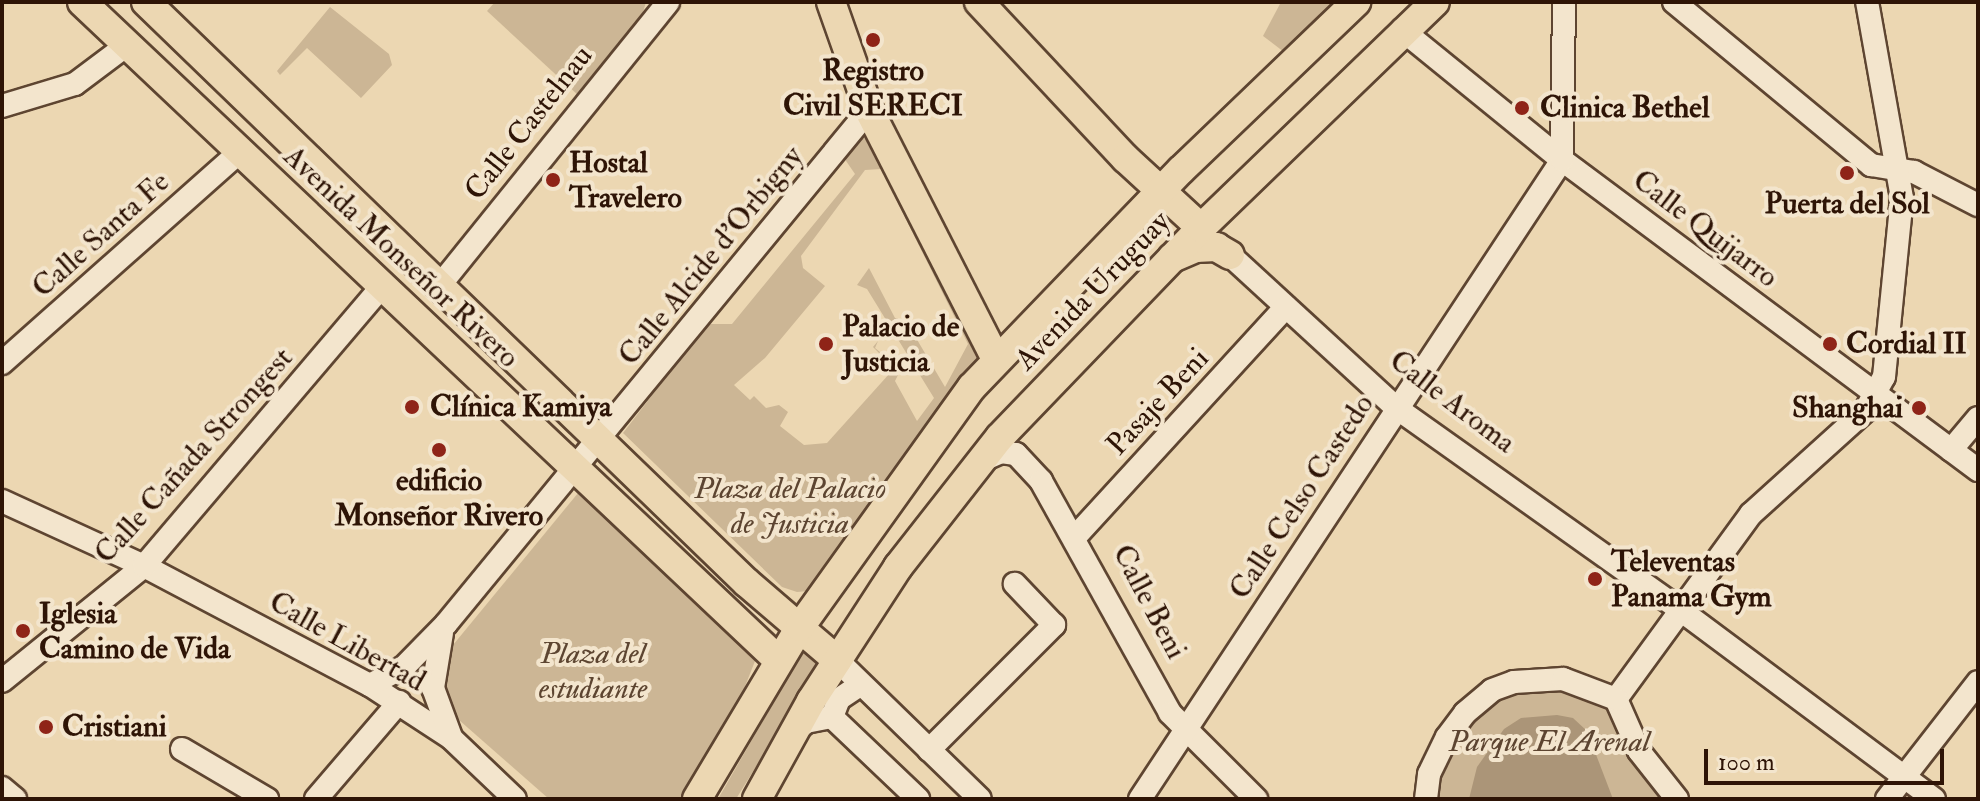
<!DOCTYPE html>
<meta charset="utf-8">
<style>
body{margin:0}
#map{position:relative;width:1980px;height:801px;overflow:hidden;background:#ecd7b2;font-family:"IM FELL Double Pica",serif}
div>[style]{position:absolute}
.green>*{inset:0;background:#ccb695}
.water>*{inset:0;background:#ab9578}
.roads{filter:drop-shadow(2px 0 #5e4531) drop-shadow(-2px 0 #5e4531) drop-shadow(0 2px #5e4531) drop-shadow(0 -2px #5e4531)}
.minor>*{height:22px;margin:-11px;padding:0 11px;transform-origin:11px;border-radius:11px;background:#f3e5cd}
.major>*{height:28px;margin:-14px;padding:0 14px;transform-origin:14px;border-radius:14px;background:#ecd7b2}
.dots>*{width:22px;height:22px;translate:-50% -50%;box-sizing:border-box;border:4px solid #f3e5cd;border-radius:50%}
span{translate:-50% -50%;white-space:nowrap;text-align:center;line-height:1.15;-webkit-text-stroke:8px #f3e5cd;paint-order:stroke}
.poi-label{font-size:30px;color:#2e1406;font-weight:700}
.left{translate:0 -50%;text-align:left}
.right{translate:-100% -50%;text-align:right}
.street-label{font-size:30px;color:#2e1406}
.park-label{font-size:30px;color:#5d4531;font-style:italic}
.frame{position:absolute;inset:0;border:4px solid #2e1406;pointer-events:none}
.scale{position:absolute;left:1704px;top:749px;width:240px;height:36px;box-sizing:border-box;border:4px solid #2e1406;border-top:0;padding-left:10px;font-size:24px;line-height:28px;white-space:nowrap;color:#2e1406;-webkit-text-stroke:6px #f3e5cd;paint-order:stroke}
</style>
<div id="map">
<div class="green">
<div style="clip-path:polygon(495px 2px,646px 2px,642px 16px,579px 96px,487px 11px)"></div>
<div style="clip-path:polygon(1281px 2px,1334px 2px,1284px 52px,1263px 36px)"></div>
<div style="clip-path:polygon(330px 7px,389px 54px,392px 65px,361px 98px,307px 48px,280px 75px,277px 71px)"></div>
<div style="clip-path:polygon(evenodd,860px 138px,871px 139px,982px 354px,808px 591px,797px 592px,782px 587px,623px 433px,707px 324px,732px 324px,855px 174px,844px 158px,860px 138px,881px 169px,968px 344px,945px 387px,906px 321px,895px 318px,869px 268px,857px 285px,867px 289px,934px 398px,917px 421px,895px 381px,901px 369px,875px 348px,878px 341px,873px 347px,889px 363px,890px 373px,827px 443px,804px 445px,780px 426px,788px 412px,779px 405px,766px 408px,754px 396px,750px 400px,734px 385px,765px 358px,825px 286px,803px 268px,801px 256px,865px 170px,881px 169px)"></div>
<div style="clip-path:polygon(583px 487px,757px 656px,729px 727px,690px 799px,549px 799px,451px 713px,442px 682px,453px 645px)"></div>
<div style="clip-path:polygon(806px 638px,823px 658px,736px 799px,718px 799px,799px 658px)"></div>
<div style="clip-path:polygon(1562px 686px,1598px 696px,1667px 799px,1432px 799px,1448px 750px,1462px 727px,1504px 694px)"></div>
</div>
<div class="water">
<div style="clip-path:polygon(1557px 715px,1573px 718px,1587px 731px,1613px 799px,1469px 799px,1477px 767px,1504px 729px,1521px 718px)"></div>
</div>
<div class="roads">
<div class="minor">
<div style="left:1674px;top:2px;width:256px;rotate:39.6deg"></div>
<div style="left:1871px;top:165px;width:44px;rotate:9.2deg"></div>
<div style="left:1914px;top:172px;width:72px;rotate:27.3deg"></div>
<div style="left:1402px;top:30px;width:206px;rotate:39.1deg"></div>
<div style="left:1562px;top:160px;width:519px;rotate:36.69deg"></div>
<div style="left:2px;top:106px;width:76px;rotate:-16.8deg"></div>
<div style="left:75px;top:84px;width:65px;rotate:-36.9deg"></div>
<div style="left:1219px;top:245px;width:239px;rotate:42.6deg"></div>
<div style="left:1395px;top:407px;width:349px;rotate:35.4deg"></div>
<div style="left:1679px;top:609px;width:318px;rotate:36.7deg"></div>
<div style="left:440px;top:285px;width:363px;rotate:-51.1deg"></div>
<div style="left:2px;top:363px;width:318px;rotate:-41.6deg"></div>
<div style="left:1951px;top:450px;width:42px;rotate:-49.8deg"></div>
<div style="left:983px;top:460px;width:20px;rotate:-24deg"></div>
<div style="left:1001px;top:452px;width:15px;rotate:8deg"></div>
<div style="left:1016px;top:454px;width:37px;rotate:47deg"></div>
<div style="left:1041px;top:481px;width:265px;rotate:60.9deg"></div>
<div style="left:1170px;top:713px;width:122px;rotate:45deg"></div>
<div style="left:2px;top:501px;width:156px;rotate:24.6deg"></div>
<div style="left:144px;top:566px;width:255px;rotate:27.8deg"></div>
<div style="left:370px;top:685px;width:97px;rotate:33.2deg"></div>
<div style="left:451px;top:738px;width:88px;rotate:43.6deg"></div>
<div style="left:1075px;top:537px;width:312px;rotate:-47.5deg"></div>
<div style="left:442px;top:633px;width:56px;rotate:99.3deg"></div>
<div style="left:433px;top:688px;width:52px;rotate:69.8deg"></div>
<div style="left:837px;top:660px;width:199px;rotate:44.2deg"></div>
<div style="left:2px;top:681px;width:183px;rotate:-39deg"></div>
<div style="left:144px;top:566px;width:365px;rotate:-49.6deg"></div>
<div style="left:370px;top:685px;width:38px;rotate:-28deg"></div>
<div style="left:404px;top:667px;width:60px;rotate:-45.7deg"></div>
<div style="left:446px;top:624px;width:666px;rotate:-50.55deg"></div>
<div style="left:1616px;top:699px;width:229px;rotate:-53.9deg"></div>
<div style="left:1751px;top:514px;width:154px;rotate:-42.1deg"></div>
<div style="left:1865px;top:411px;width:39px;rotate:-61deg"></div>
<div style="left:1884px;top:377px;width:180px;rotate:-84.3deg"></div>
<div style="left:1902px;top:198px;width:199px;rotate:-100.1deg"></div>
<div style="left:1616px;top:699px;width:57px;rotate:66.1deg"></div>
<div style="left:1639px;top:751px;width:61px;rotate:51.6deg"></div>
<div style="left:832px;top:717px;width:19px;rotate:-69deg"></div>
<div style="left:839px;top:699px;width:25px;rotate:-34deg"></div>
<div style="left:794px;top:732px;width:16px;rotate:-40deg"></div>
<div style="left:806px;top:722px;width:26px;rotate:-11deg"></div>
<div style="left:832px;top:717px;width:119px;rotate:43.6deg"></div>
<div style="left:182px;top:749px;width:99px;rotate:30.5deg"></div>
<div style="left:929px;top:750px;width:177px;rotate:-45deg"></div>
<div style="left:1054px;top:625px;width:57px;rotate:-133.6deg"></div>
<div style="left:2px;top:788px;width:17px;rotate:40deg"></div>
<div style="left:316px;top:799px;width:128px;rotate:-49.4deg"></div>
<div style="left:1140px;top:799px;width:766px;rotate:-56.56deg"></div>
<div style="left:1562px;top:160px;width:158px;rotate:-89.3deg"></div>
<div style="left:1426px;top:799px;width:25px;rotate:-83deg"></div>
<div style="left:1429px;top:774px;width:41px;rotate:-64.1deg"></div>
<div style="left:1447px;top:737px;width:30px;rotate:-53deg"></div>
<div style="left:1465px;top:713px;width:35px;rotate:-40deg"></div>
<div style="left:1492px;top:690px;width:23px;rotate:-20deg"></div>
<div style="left:1514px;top:682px;width:49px;rotate:-3.5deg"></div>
<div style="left:1563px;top:679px;width:57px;rotate:20.7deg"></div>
<div style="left:1887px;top:799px;width:148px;rotate:-52.1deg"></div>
</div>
<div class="major">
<div style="left:82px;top:2px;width:959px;rotate:43.39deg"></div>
<div style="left:146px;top:2px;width:835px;rotate:44.03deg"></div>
<div style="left:746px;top:582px;width:120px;rotate:40.6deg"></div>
<div style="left:831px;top:2px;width:114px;rotate:70.6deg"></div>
<div style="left:869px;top:110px;width:280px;rotate:63deg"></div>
<div style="left:979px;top:2px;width:214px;rotate:46.9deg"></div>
<div style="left:1125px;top:158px;width:103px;rotate:42.6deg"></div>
<div style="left:1172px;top:258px;width:26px;rotate:-23deg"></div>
<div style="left:1196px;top:248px;width:20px;rotate:-3deg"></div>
<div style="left:1216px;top:247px;width:16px;rotate:30deg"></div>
<div style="left:697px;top:799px;width:200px;rotate:-59.1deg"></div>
<div style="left:800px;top:627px;width:295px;rotate:-54.4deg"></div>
<div style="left:972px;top:387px;width:301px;rotate:-46.1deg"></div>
<div style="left:1181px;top:170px;width:243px;rotate:-43.8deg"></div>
<div style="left:757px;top:799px;width:112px;rotate:-61.1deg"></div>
<div style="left:811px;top:701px;width:160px;rotate:-57deg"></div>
<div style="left:898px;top:567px;width:165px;rotate:-51.9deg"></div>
<div style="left:1000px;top:437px;width:290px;rotate:-46.1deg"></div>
<div style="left:1201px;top:228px;width:325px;rotate:-44deg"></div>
</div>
</div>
<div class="dots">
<div style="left:873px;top:40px;background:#8f2418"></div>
<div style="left:1522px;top:108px;background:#8f2418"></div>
<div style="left:1847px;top:173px;background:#8f2418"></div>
<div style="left:553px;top:180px;background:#8f2418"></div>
<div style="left:826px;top:344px;background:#8f2418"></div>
<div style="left:1830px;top:344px;background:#8f2418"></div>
<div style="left:412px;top:407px;background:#8f2418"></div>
<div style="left:1919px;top:408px;background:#8f2418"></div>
<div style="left:439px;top:450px;background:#8f2418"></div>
<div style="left:1595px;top:579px;background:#8f2418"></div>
<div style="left:23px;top:631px;background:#8f2418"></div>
<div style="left:46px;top:727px;background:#8f2418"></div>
</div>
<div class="poi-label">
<span style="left:873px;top:88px">Registro<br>Civil SERECI</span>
<span class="left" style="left:1540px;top:108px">Clinica Bethel</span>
<span class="left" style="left:569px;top:180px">Hostal<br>Travelero</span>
<span style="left:1847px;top:204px">Puerta del Sol</span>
<span class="left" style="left:842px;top:344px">Palacio de<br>Justicia</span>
<span class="left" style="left:1846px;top:344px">Cordial II</span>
<span class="left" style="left:430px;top:407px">Clínica Kamiya</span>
<span class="right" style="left:1903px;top:408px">Shanghai</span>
<span style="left:439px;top:498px">edificio<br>Monseñor Rivero</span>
<span class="left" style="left:1611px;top:579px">Televentas<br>Panama Gym</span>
<span class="left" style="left:39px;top:631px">Iglesia<br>Camino de Vida</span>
<span class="left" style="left:62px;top:727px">Cristiani</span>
</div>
<div class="street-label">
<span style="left:529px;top:123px;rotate:-52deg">Calle Castelnau</span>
<span style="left:1705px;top:229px;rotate:37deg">Calle Quijarro</span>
<span style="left:101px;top:235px;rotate:-42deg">Calle Santa Fe</span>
<span style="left:711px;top:256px;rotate:-51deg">Calle Alcide d'Orbigny</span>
<span style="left:401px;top:257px;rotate:43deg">Avenida Monseñor Rivero</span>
<span style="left:1093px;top:291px;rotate:-46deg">Avenida Uruguay</span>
<span style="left:1158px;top:402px;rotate:-47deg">Pasaje Beni</span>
<span style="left:1452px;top:402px;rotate:37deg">Calle Aroma</span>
<span style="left:194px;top:456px;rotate:-48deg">Calle Cañada Strongest</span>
<span style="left:1302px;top:497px;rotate:-57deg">Calle Celso Castedo</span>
<span style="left:1149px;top:602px;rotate:62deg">Calle Beni</span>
<span style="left:347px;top:642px;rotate:29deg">Calle Libertad</span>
</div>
<div class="park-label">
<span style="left:790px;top:506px">Plaza del Palacio<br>de Justicia</span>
<span style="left:593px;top:671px">Plaza del<br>estudiante</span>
<span style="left:1549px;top:742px">Parque El Arenal</span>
</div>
<div class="frame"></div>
<div class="scale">100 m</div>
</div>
